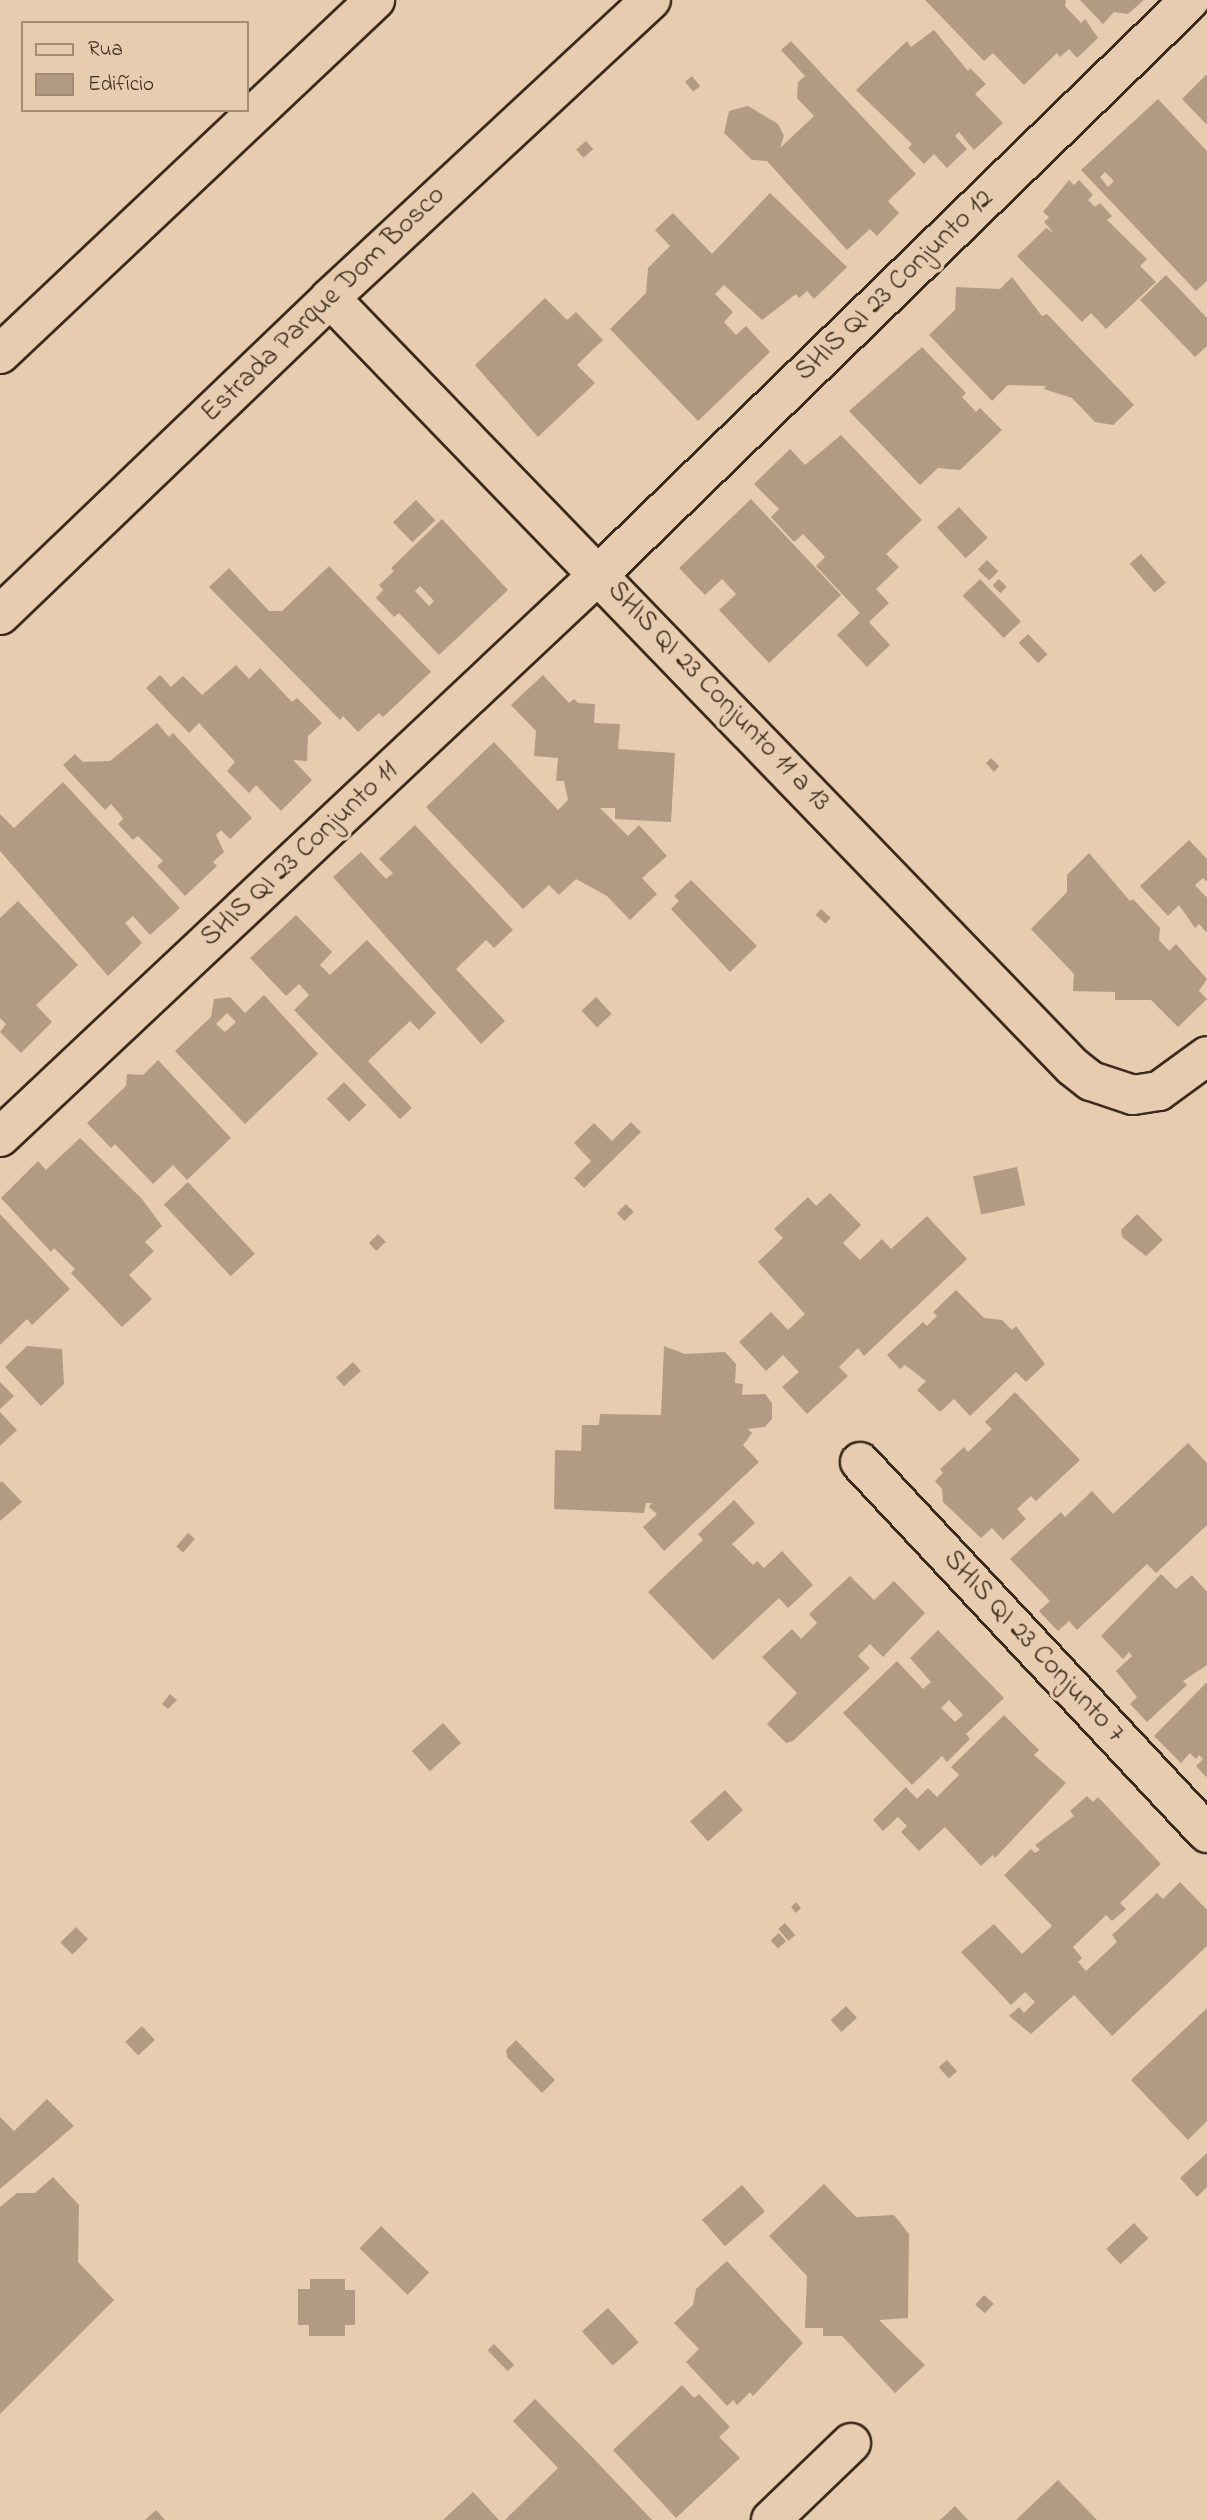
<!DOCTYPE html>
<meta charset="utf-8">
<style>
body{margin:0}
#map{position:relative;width:1207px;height:2520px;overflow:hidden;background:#e8ccaf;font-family:"Indie Flower",sans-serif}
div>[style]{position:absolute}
.building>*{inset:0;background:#b39a82;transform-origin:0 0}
.roads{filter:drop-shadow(2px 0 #3b2a1e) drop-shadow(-2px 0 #3b2a1e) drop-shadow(0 2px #3b2a1e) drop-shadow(0 -2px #3b2a1e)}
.minor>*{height:38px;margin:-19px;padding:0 19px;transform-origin:19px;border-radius:19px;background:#e8ccaf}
.major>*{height:38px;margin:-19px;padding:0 19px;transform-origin:19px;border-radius:19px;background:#e8ccaf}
span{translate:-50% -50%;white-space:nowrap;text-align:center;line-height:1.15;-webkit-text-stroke:7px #e8ccaf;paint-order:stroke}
.street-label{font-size:28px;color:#3b2a1e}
.legend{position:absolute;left:21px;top:21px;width:228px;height:91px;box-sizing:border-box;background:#e8ccaf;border:2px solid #a38b75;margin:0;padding:9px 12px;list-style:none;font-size:21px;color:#3b2a1e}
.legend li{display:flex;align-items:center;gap:14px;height:35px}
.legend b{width:35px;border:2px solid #a38b75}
</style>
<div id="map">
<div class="building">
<div style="clip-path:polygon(925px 0,1066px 0,1065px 6px,1081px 23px,1085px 19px,1098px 38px,1077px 58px,1069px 49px,1060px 57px,1057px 53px,1024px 85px,993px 53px,984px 61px)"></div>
<div style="clip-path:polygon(1080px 0,1144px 0,1128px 14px,1114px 12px,1103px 24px)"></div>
<div style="clip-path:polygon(934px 30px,968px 71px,970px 68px,986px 84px,975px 94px,1003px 123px,974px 150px,959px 132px,955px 136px,967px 149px,947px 168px,934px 154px,924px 164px,908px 148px,912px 144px,856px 90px,907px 41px,911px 47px)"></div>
<div style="clip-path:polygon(791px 41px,916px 174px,888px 201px,899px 213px,877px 236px,870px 229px,847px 250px,767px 161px,752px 160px,724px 133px,729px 111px,748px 106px,778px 124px,784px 136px,780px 148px,814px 116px,797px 98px,798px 82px,805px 76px,781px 50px)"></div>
<div style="clip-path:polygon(1207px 74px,1207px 125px,1182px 99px)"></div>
<div style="left:692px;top:76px;width:13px;height:9px;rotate:51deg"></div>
<div style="clip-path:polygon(evenodd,1158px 99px,1207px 151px,1207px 281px,1196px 291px,1081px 170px,1158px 99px,1105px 172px,1114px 181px,1108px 187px,1100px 177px,1105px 172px)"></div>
<div style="left:586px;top:141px;width:11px;height:13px;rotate:49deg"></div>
<div style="clip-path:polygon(1069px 180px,1074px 185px,1079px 180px,1093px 195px,1088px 200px,1095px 207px,1100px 203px,1112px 216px,1107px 220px,1147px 259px,1140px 266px,1156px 282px,1106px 329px,1091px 313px,1082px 322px,1017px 256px,1046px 228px,1054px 233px,1044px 222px,1049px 217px,1043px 212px)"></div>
<div style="clip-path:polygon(770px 193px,847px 267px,814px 299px,807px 291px,799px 298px,796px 294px,762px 320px,724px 285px,715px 294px,733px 312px,724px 322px,736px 335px,746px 326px,770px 352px,698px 421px,610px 329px,646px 293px,648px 268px,670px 246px,655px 230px,673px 213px,712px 254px)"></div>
<div style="clip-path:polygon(1166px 275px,1207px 318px,1207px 346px,1195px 357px,1140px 300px)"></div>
<div style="clip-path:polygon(1012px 277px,1042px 316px,1047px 314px,1134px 405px,1113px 425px,1095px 422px,1072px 398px,1044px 389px,1046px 386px,1008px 385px,992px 401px,929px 335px,955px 310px,956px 287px,1000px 289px)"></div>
<div style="clip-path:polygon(545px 298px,567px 320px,576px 312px,603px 340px,577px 365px,595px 383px,538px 437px,475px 365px)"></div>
<div style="clip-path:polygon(922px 347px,966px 393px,962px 397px,976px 412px,980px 408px,1002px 430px,960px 470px,938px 468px,920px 485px,849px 411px)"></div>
<div style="clip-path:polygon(841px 435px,922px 520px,886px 554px,899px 567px,876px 589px,889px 603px,869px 622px,890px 645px,867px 667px,837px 635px,860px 613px,816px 566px,825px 557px,803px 534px,794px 542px,771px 517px,779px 509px,754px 484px,790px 449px,805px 465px)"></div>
<div style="clip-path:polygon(751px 499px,841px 595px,769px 663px,719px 610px,736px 594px,722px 579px,705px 595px,679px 568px)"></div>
<div style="left:416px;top:500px;width:28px;height:32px;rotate:46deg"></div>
<div style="left:959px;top:507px;width:42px;height:30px;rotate:47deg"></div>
<div style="clip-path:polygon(evenodd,442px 519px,508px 590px,439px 655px,399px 613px,394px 617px,376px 598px,383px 590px,379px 585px,394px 571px,391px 568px,442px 519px,420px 586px,434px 601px,429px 606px,415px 591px,420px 586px)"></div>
<div style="left:1141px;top:554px;width:38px;height:15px;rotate:49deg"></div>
<div style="left:987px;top:560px;width:16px;height:13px;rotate:45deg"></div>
<div style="clip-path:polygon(329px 566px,431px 672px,383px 717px,379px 713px,358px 732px,343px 716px,340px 720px,209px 587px,229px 568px,269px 611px,282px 611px)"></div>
<div style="left:980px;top:579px;width:59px;height:24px;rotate:46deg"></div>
<div style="left:999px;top:579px;width:11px;height:9px;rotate:45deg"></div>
<div style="left:1028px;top:634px;width:28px;height:13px;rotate:46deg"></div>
<div style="clip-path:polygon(236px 665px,249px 679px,260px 668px,292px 702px,297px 698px,322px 723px,308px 736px,307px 761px,293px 760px,312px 780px,281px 811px,256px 785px,249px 793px,227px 771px,235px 762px,199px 723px,189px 733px,146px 688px,160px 675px,171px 687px,183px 676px,202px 695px)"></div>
<div style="clip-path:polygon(543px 675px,569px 703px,574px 699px,578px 703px,595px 704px,594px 723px,620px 724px,618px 749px,675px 753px,671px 822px,615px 819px,615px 808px,600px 808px,628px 836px,639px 825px,667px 856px,642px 878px,657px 894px,630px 920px,607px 896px,576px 879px,559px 895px,549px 885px,523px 909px,426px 807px,494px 742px,558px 810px,568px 800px,564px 781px,556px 781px,558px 758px,534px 756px,536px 731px,511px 705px)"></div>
<div style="clip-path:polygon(157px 723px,169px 737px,173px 733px,252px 818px,230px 839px,221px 830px,216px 835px,224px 852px,213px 862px,217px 866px,185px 896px,157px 866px,163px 861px,138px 836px,133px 840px,118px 824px,123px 819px,119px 813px,111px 804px,105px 810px,63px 765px,75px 754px,83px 762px,110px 761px)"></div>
<div style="clip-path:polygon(991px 758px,999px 766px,994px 772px,986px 763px)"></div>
<div style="clip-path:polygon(63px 782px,180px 908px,150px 935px,133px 916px,125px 923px,142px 943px,108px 976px,0 851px,0 814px,14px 828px)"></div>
<div style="clip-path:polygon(415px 825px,513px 930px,494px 948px,486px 940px,456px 969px,505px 1021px,481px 1044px,333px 877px,361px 852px,386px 879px,393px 873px,379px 859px)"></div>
<div style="clip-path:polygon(1189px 840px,1207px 859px,1207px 882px,1203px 878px,1195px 885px,1207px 898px,1207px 933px,1199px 924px,1195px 928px,1179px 905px,1168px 916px,1140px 886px)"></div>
<div style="clip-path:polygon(1089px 853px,1130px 901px,1133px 899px,1160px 928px,1159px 940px,1169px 951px,1176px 944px,1207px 979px,1199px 991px,1207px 999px,1178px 1027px,1151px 1000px,1115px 1000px,1115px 992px,1073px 991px,1074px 974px,1031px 929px,1067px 892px,1067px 875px)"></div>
<div style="clip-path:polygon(691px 880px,757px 946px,730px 972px,671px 909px,679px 901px,674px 896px)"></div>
<div style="clip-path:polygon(18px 901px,78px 965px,36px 1005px,52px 1022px,21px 1053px,0 1032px,6px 1024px,0 1018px,0 918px)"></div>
<div style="left:821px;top:909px;width:13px;height:8px;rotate:42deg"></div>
<div style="clip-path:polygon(296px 915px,332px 952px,320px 965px,330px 975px,367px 940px,436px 1013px,419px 1030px,410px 1021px,368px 1061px,412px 1108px,400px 1119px,294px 1010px,309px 995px,299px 984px,286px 996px,250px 958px)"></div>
<div style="clip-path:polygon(evenodd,264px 995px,318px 1054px,245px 1124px,175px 1051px,211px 1017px,214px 999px,230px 997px,245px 1013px,264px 995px,227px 1013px,236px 1022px,225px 1032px,216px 1024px,227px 1013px)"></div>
<div style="left:596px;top:997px;width:23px;height:20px;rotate:47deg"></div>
<div style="clip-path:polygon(158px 1060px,231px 1138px,187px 1180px,173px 1165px,153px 1184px,115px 1144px,111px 1148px,87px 1123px,126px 1086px,127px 1074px,143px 1075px)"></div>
<div style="left:344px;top:1082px;width:32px;height:24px;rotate:46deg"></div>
<div style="clip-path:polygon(631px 1122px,641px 1132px,584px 1188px,574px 1178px,591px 1161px,574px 1143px,594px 1123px,612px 1141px)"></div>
<div style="clip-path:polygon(80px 1138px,142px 1199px,162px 1226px,145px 1242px,154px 1251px,129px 1275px,152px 1299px,122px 1327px,71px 1273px,75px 1269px,54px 1248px,51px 1252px,1px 1198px,38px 1161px,46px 1170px)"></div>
<div style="left:1017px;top:1167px;width:39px;height:45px;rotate:78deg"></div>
<div style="left:188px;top:1182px;width:98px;height:33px;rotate:47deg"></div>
<div style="clip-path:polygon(830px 1193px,861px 1225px,843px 1243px,860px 1260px,882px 1239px,891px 1249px,927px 1216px,967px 1259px,864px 1356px,858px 1348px,839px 1367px,848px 1376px,807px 1414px,782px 1387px,799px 1372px,783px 1355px,766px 1371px,739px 1342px,771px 1312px,788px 1330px,805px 1314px,758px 1262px,783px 1238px,774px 1229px,808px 1197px,816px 1206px)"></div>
<div style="left:626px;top:1204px;width:11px;height:13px;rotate:45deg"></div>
<div style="clip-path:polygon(0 1214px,70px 1289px,32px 1325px,27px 1319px,0 1345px)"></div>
<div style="clip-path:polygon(1137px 1214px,1163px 1240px,1146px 1256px,1122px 1237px,1121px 1230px)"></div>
<div style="left:378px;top:1234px;width:11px;height:13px;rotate:45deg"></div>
<div style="clip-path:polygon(956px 1290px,984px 1318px,1002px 1320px,1012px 1330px,1016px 1326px,1045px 1364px,1026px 1382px,1016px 1372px,970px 1416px,954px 1399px,940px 1412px,917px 1390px,926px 1381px,905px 1365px,900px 1369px,887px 1355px,923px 1322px,927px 1326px,937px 1316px,933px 1312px)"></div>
<div style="clip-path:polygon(27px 1346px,62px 1349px,64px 1384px,41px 1406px,5px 1367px)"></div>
<div style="clip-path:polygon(664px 1346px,685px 1354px,725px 1352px,736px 1364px,735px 1383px,743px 1384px,742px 1395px,765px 1394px,772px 1403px,772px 1419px,765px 1427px,748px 1429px,752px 1433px,743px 1445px,759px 1462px,664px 1551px,643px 1527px,657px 1514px,649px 1507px,652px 1503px,646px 1503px,644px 1513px,554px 1509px,555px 1450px,581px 1451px,582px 1425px,599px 1425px,600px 1414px,661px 1415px)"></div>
<div style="left:353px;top:1362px;width:12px;height:23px;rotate:48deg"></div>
<div style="clip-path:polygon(0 1382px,14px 1396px,0 1409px)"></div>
<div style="clip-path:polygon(1015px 1392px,1080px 1460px,1036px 1501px,1031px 1496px,1017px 1509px,1026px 1519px,1003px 1540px,992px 1528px,981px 1538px,943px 1502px,942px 1489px,935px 1481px,943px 1473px,940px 1469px,964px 1447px,968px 1452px,992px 1429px,985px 1422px)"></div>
<div style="clip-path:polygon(0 1412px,17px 1430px,0 1446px)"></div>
<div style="clip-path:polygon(1188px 1443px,1207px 1463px,1207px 1525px,1156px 1573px,1147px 1564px,1077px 1630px,1069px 1621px,1058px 1631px,1039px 1611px,1050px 1601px,1010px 1559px,1061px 1512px,1065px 1517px,1092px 1491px,1113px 1514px)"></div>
<div style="clip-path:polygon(2px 1481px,22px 1502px,0 1521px,0 1483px)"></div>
<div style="clip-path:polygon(734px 1500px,755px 1523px,732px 1544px,753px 1565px,757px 1561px,764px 1568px,782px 1551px,813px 1585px,788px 1608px,779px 1598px,713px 1660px,648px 1592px,703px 1540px,698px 1534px)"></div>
<div style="left:188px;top:1533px;width:9px;height:18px;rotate:41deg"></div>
<div style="clip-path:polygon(1161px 1574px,1176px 1589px,1192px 1575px,1207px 1592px,1207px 1665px,1183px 1681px,1187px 1685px,1147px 1722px,1130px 1704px,1137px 1697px,1116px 1671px,1132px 1656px,1129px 1652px,1123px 1659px,1101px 1636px)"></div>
<div style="clip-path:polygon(850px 1576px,874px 1600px,894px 1581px,925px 1613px,883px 1657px,870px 1644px,858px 1656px,870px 1668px,793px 1741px,786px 1743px,767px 1724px,797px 1693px,762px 1657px,792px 1629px,801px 1639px,817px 1623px,809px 1614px)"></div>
<div style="clip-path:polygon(evenodd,938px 1630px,1004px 1698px,966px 1734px,970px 1739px,947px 1762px,942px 1756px,912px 1785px,843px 1713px,897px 1661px,923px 1689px,931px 1682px,910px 1658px,938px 1630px,949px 1700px,963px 1715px,955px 1722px,941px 1708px,949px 1700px)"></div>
<div style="clip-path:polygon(1207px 1682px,1207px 1778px,1196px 1766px,1203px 1759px,1199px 1755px,1196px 1759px,1190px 1753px,1181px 1763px,1154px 1736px)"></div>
<div style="clip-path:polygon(170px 1694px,177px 1700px,168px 1709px,162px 1704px)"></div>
<div style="clip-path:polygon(1004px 1715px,1039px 1750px,1034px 1755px,1066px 1783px,995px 1858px,993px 1855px,981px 1866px,945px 1827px,919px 1851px,901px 1832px,907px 1826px,898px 1817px,883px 1831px,873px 1820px,906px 1787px,917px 1799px,928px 1788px,937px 1797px,959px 1775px,951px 1767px)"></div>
<div style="left:443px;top:1723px;width:27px;height:42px;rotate:48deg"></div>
<div style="left:725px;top:1790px;width:27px;height:47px;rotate:48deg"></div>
<div style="clip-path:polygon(1087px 1796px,1093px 1802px,1098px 1797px,1161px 1864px,1120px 1903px,1126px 1909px,1112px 1921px,1106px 1915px,1073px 1947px,1082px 1958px,1078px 1962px,1086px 1971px,1117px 1942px,1112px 1935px,1157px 1893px,1163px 1899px,1180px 1882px,1207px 1910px,1207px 1946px,1112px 2036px,1074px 1995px,1031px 2034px,1009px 2016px,1019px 2007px,1024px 2013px,1035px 2002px,1025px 1992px,1011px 2005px,961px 1952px,994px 1924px,1022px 1954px,1052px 1926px,1004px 1875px,1031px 1849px,1035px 1853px,1040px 1850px,1035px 1845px,1074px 1816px,1070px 1811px)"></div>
<div style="clip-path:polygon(796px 1902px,801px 1908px,796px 1913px,791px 1907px)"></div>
<div style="left:785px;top:1923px;width:16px;height:9px;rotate:50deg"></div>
<div style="left:76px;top:1927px;width:17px;height:22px;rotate:45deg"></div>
<div style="left:779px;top:1933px;width:11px;height:11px;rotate:49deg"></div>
<div style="left:846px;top:2006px;width:16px;height:21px;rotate:47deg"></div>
<div style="clip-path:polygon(1207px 2008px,1207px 2121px,1188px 2140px,1131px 2080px)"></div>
<div style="left:142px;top:2026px;width:19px;height:23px;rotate:47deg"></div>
<div style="clip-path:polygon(516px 2040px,555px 2080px,542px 2093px,507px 2057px,506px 2050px)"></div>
<div style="left:947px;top:2060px;width:15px;height:11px;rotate:48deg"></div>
<div style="clip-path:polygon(47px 2099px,74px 2126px,0 2189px,0 2117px,14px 2131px)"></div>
<div style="clip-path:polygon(1207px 2153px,1207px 2187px,1197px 2197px,1180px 2178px)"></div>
<div style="clip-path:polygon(53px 2177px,79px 2205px,78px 2262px,114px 2300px,0 2414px,0 2207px,17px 2193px,35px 2193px)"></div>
<div style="clip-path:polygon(824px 2184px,856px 2217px,894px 2215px,909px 2234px,908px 2318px,879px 2320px,925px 2365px,895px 2393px,842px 2336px,823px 2336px,823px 2328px,805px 2328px,807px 2276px,769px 2236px)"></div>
<div style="left:742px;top:2185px;width:35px;height:53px;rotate:49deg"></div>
<div style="left:1134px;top:2223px;width:21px;height:38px;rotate:47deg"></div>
<div style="left:381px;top:2226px;width:67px;height:31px;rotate:44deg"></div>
<div style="clip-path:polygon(727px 2261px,803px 2343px,753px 2396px,750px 2392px,737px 2405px,733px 2400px,727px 2406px,686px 2362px,699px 2349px,674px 2323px,693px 2305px,696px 2289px)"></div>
<div style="clip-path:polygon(310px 2279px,345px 2279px,345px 2290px,355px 2290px,355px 2325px,345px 2325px,345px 2336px,309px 2336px,309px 2325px,298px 2325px,298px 2289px,310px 2289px)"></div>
<div style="left:984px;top:2295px;width:13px;height:13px;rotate:42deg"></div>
<div style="left:608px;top:2308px;width:46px;height:35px;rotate:48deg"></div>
<div style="left:494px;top:2344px;width:29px;height:9px;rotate:46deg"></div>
<div style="clip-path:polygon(682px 2385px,694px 2398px,699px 2394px,730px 2427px,719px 2437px,740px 2458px,676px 2518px,613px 2450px)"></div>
<div style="clip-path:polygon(535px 2399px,593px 2458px,652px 2520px,505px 2520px,558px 2468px,513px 2421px)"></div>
<div style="clip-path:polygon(1058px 2480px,1097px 2520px,1016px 2520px)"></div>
<div style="clip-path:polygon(473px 2492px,499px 2520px,443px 2520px)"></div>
<div style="clip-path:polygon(955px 2506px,968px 2520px,940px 2520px)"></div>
<div style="clip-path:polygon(156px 2510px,165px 2520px,145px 2520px)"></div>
</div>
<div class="roads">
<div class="minor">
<div style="left:330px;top:298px;width:1069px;rotate:45.99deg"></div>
<div style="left:1073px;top:1067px;width:23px;rotate:38deg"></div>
<div style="left:1091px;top:1081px;width:44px;rotate:18.4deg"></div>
<div style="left:1133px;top:1095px;width:26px;rotate:-9deg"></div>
<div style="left:1159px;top:1091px;width:59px;rotate:-36.1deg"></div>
<div style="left:0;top:1137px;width:823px;rotate:-43.23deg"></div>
<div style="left:600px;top:573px;width:822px;rotate:-44.16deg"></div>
<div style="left:860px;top:1462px;width:508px;rotate:46.91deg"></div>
<div style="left:771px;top:2520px;width:111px;rotate:-43.9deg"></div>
</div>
<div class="major">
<div style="left:0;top:354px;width:516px;rotate:-43.35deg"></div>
<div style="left:0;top:615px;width:458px;rotate:-43.8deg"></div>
<div style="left:330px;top:298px;width:438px;rotate:-42.9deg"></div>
</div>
</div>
<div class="street-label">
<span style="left:895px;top:286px;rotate:-44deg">SHIS QI 23 Conjunto 12</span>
<span style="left:324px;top:305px;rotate:-44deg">Estrada Parque Dom Bosco</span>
<span style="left:718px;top:697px;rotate:46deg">SHIS QI 23 Conjunto 11 a 13</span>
<span style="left:300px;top:855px;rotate:-43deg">SHIS QI 23 Conjunto 11</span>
<span style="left:1033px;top:1647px;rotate:47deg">SHIS QI 23 Conjunto 7</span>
</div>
<ul class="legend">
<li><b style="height:9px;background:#e8ccaf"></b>Rua</li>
<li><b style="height:19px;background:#b39a82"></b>Edifício</li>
</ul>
</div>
